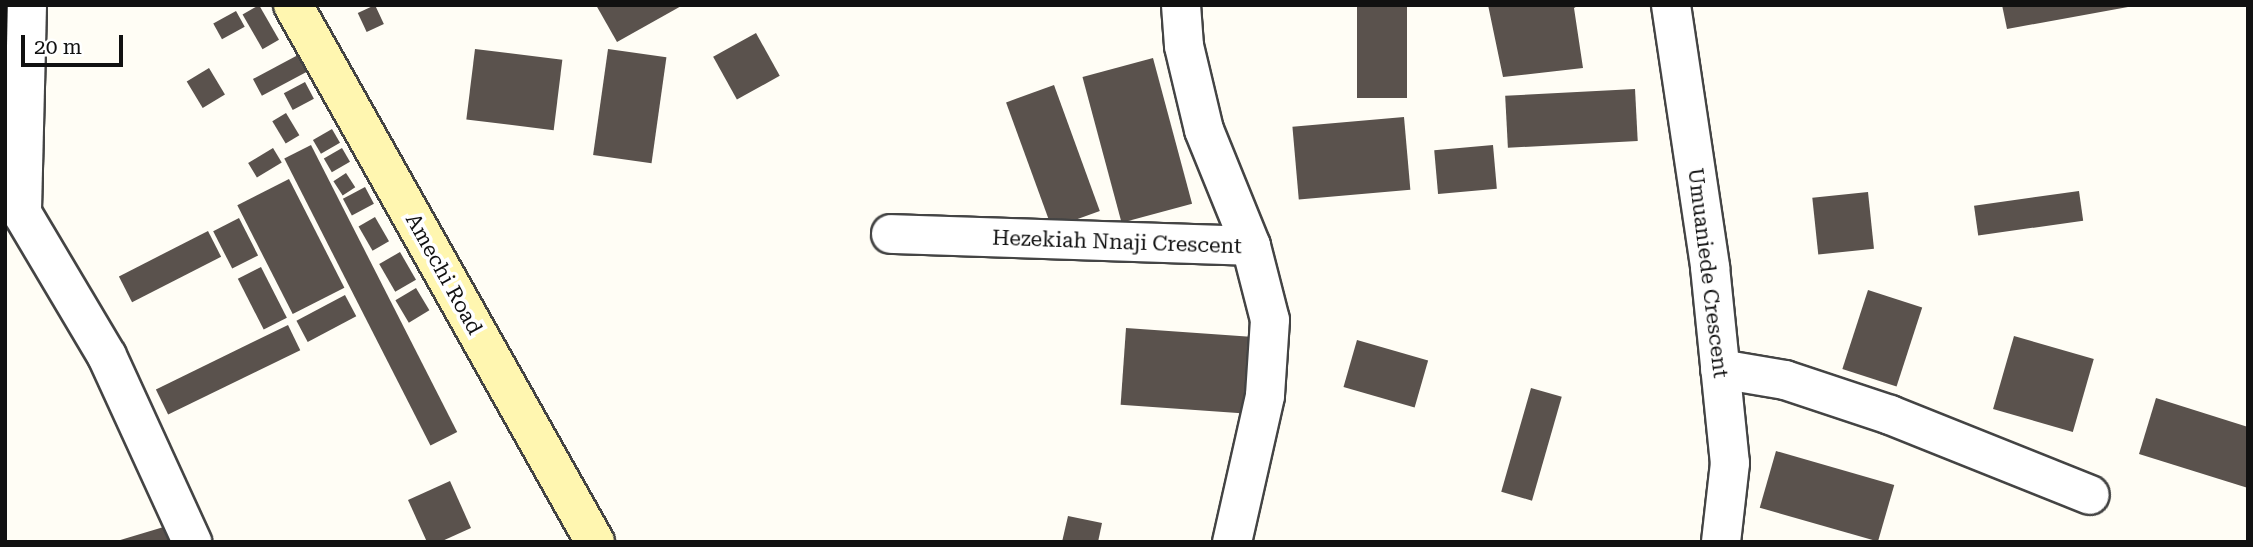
<!DOCTYPE html>
<style>
body{margin:0}
#map{position:relative;width:2253px;height:547px;overflow:hidden;background:#fffdf5;font-family:"Roboto Serif",serif}
div>[style]{position:absolute}
.building>*{inset:0;background:#5a524d;transform-origin:0 0}
.roads{filter:drop-shadow(2px 0 #444) drop-shadow(-2px 0 #444) drop-shadow(0 2px #444) drop-shadow(0 -2px #444)}
.minor>*{height:38px;margin:-19px;padding:0 19px;transform-origin:19px;border-radius:19px;background:#fff}
.secondary>*{height:38px;margin:-19px;padding:0 19px;transform-origin:19px;border-radius:19px;background:#fff6b0}
span{translate:-50% -50%;white-space:nowrap;text-align:center;line-height:1.15;-webkit-text-stroke:7px #fff;paint-order:stroke}
.street-label{font-size:21px;color:#111}
.frame{position:absolute;inset:0;border:7px solid #111;pointer-events:none}
.scale{position:absolute;left:21px;top:35px;width:102px;height:32px;box-sizing:border-box;border:4px solid #111;border-top:0;padding-left:9px;font-size:21px;line-height:24px;white-space:nowrap;color:#111;-webkit-text-stroke:5px #fff;paint-order:stroke}
</style>
<div id="map">
<div class="building">
<div style="left:259px;top:5px;width:40px;height:19px;rotate:60deg"></div>
<div style="left:375px;top:5px;width:21px;height:19px;rotate:65deg"></div>
<div style="clip-path:polygon(596px 5px,683px 5px,617px 42px)"></div>
<div style="left:1357px;top:5px;width:50px;height:93px"></div>
<div style="clip-path:polygon(1488px 5px,1579px 5px,1574px 8px,1583px 68px,1503px 77px)"></div>
<div style="clip-path:polygon(2002px 5px,2128px 5px,2128px 7px,2007px 29px)"></div>
<div style="left:236px;top:11px;width:18px;height:26px;rotate:61deg"></div>
<div style="left:756px;top:33px;width:49px;height:49px;rotate:61deg"></div>
<div style="left:475px;top:49px;width:88px;height:71px;rotate:7deg"></div>
<div style="left:608px;top:49px;width:59px;height:107px;rotate:8deg"></div>
<div style="left:298px;top:55px;width:19px;height:51px;rotate:62deg"></div>
<div style="left:1153px;top:58px;width:151px;height:73px;rotate:75deg"></div>
<div style="left:209px;top:68px;width:31px;height:26px;rotate:59deg"></div>
<div style="left:305px;top:82px;width:19px;height:24px;rotate:62deg"></div>
<div style="left:1054px;top:85px;width:134px;height:51px;rotate:70deg"></div>
<div style="left:1635px;top:89px;width:52px;height:130px;rotate:87deg"></div>
<div style="left:286px;top:113px;width:26px;height:16px;rotate:59deg"></div>
<div style="left:1404px;top:117px;width:73px;height:112px;rotate:85deg"></div>
<div style="left:332px;top:129px;width:16px;height:22px;rotate:60deg"></div>
<div style="left:311px;top:145px;width:322px;height:30px;rotate:63deg"></div>
<div style="left:1493px;top:145px;width:44px;height:59px;rotate:85deg"></div>
<div style="left:273px;top:148px;width:17px;height:29px;rotate:59deg"></div>
<div style="left:342px;top:148px;width:16px;height:21px;rotate:60deg"></div>
<div style="left:346px;top:173px;width:17px;height:15px;rotate:57deg"></div>
<div style="left:289px;top:179px;width:122px;height:58px;rotate:63deg"></div>
<div style="left:365px;top:187px;width:19px;height:25px;rotate:62deg"></div>
<div style="left:2079px;top:191px;width:30px;height:106px;rotate:82deg"></div>
<div style="left:1868px;top:192px;width:57px;height:56px;rotate:84deg"></div>
<div style="left:375px;top:217px;width:28px;height:19px;rotate:60deg"></div>
<div style="left:239px;top:218px;width:42px;height:29px;rotate:63deg"></div>
<div style="left:208px;top:231px;width:29px;height:100px;rotate:63deg"></div>
<div style="left:400px;top:252px;width:32px;height:24px;rotate:60deg"></div>
<div style="left:261px;top:267px;width:57px;height:26px;rotate:63deg"></div>
<div style="left:416px;top:288px;width:26px;height:24px;rotate:59deg"></div>
<div style="left:1868px;top:290px;width:57px;height:83px;rotate:18deg"></div>
<div style="left:345px;top:295px;width:24px;height:55px;rotate:62deg"></div>
<div style="left:288px;top:325px;width:28px;height:147px;rotate:64deg"></div>
<div style="left:1126px;top:328px;width:128px;height:77px;rotate:4deg"></div>
<div style="left:2014px;top:336px;width:83px;height:76px;rotate:16deg"></div>
<div style="left:1357px;top:340px;width:74px;height:49px;rotate:16deg"></div>
<div style="left:1531px;top:388px;width:32px;height:108px;rotate:16deg"></div>
<div style="clip-path:polygon(2156px 398px,2248px 427px,2248px 488px,2139px 454px)"></div>
<div style="left:1776px;top:451px;width:123px;height:59px;rotate:16deg"></div>
<div style="clip-path:polygon(450px 481px,471px 528px,440px 542px,427px 542px,408px 500px)"></div>
<div style="clip-path:polygon(1068px 516px,1102px 523px,1098px 542px,1062px 542px)"></div>
<div style="clip-path:polygon(177px 523px,183px 542px,117px 542px,117px 541px)"></div>
</div>
<div class="roads">
<div class="minor">
<div style="left:27px;top:5px;width:208px;rotate:91.4deg"></div>
<div style="left:22px;top:213px;width:166px;rotate:59.3deg"></div>
<div style="left:107px;top:356px;width:205px;rotate:65.4deg"></div>
<div style="left:1181px;top:5px;width:41px;rotate:85.8deg"></div>
<div style="left:1184px;top:46px;width:86px;rotate:76.6deg"></div>
<div style="left:1204px;top:130px;width:125px;rotate:67.9deg"></div>
<div style="left:1251px;top:246px;width:76px;rotate:75.6deg"></div>
<div style="left:1270px;top:320px;width:76px;rotate:93.8deg"></div>
<div style="left:1265px;top:396px;width:150px;rotate:102.7deg"></div>
<div style="left:1671px;top:5px;width:265px;rotate:81.5deg"></div>
<div style="left:1710px;top:267px;width:197px;rotate:84.2deg"></div>
<div style="left:1730px;top:463px;width:80px;rotate:96.5deg"></div>
<div style="left:891px;top:234px;width:360px;rotate:1.9deg"></div>
<div style="left:1720px;top:369px;width:66px;rotate:9.6deg"></div>
<div style="left:1785px;top:380px;width:111px;rotate:18.4deg"></div>
<div style="left:1890px;top:415px;width:215px;rotate:21.8deg"></div>
</div>
<div class="secondary">
<div style="left:293px;top:5px;width:616px;rotate:60.65deg"></div>
</div>
</div>
<div class="street-label">
<span style="left:1117px;top:242px;rotate:2deg">Hezekiah Nnaji Crescent</span>
<span style="left:1708px;top:273px;rotate:83deg">Umuaniede Crescent</span>
<span style="left:444px;top:274px;rotate:61deg">Amechi Road</span>
</div>
<div class="frame"></div>
<div class="scale">20 m</div>
</div>
